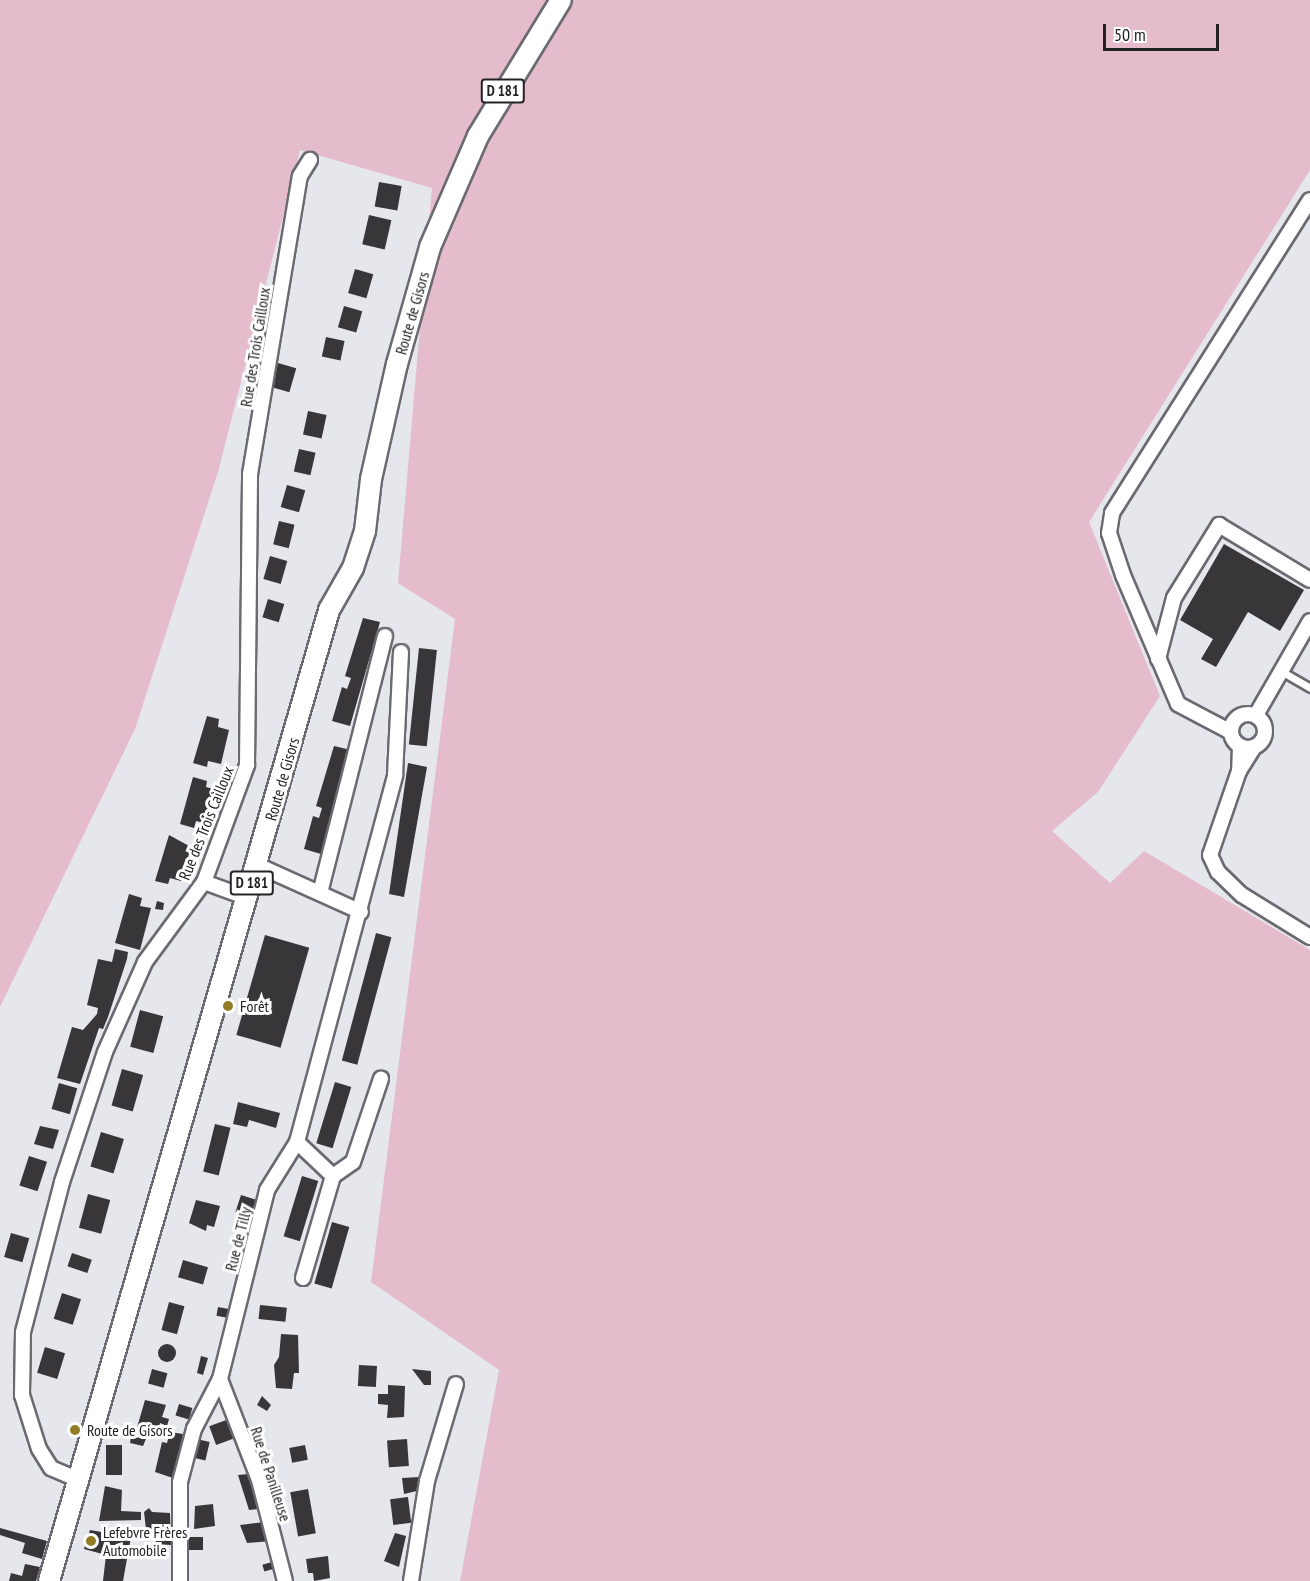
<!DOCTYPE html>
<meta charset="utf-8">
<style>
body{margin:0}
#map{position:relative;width:1310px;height:1581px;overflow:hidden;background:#e6e6ed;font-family:"PT Sans Narrow",sans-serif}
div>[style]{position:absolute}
.green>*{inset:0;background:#e4bccc}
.building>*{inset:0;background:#39363a;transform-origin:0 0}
.round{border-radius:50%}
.roads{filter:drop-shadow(2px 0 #6a6a70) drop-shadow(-2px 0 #6a6a70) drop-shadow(0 2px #6a6a70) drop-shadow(0 -2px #6a6a70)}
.lane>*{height:7px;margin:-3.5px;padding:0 3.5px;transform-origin:3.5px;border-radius:3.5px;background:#fff}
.street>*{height:14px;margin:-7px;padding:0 7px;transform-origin:7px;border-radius:7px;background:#fff}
.street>.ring{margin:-7px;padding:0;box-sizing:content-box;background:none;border:14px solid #fff;border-radius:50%}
.primary>*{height:20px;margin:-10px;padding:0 10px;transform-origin:10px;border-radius:10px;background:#fff}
.dots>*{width:16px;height:16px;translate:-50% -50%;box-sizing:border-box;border:3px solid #fff;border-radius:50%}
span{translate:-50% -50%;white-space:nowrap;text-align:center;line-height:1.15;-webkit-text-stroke:6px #fff;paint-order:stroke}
.shield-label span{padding:2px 4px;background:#fff;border:2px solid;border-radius:4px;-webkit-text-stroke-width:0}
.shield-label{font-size:15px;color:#232325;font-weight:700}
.street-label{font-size:16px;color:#232325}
.poi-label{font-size:16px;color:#232325}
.left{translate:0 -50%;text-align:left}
.scale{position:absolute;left:1103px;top:24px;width:116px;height:27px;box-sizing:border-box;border:3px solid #232325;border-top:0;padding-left:8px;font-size:18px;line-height:21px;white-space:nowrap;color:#232325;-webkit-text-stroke:4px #fff;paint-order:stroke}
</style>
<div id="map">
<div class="green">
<div style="clip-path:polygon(0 0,1310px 0,1310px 170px,1089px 522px,1160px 696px,1098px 792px,1052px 831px,1110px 883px,1144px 851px,1310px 950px,1310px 1581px,460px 1581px,499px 1370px,371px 1282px,455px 619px,398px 583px,432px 188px,300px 150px,218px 472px,135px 729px,0 1007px)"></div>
</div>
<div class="building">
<div style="left:379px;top:182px;width:23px;height:25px;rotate:10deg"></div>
<div style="left:369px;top:215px;width:23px;height:30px;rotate:13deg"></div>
<div style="left:355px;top:269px;width:19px;height:25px;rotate:16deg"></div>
<div style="left:344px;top:306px;width:19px;height:22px;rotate:16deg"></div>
<div style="left:326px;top:337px;width:19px;height:20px;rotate:12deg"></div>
<div style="left:278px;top:363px;width:19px;height:25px;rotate:16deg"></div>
<div style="left:308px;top:411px;width:19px;height:24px;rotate:12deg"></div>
<div style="left:299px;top:449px;width:17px;height:23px;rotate:13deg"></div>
<div style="left:287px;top:485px;width:19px;height:23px;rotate:16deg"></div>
<div style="left:279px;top:521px;width:16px;height:24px;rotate:14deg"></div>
<div style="clip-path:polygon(1224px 544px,1304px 590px,1280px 631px,1248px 612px,1216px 667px,1201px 659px,1213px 639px,1180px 620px)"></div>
<div style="left:270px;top:556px;width:18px;height:24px;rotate:16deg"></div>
<div style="left:268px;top:599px;width:17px;height:19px;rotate:17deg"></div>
<div style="clip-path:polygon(363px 618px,380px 622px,350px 726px,332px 721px,342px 687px,347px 689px,351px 678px,345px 676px)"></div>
<div style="left:419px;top:648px;width:18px;height:97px;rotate:6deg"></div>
<div style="clip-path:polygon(207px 716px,219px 719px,218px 727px,229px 730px,221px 764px,208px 761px,207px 767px,193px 763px)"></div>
<div style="clip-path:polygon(334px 746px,351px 750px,321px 854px,304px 849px,313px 816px,319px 818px,322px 808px,316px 806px)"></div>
<div style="clip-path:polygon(408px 763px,427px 767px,404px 897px,389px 894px)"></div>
<div style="clip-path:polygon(193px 777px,207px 781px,206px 787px,217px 790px,208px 824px,196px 821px,194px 828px,180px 824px)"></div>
<div style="clip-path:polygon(169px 835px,191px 847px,181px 881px,170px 878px,168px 884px,155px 881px)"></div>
<div style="clip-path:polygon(129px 894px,142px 898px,140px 906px,151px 908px,140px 950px,115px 943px)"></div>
<div style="clip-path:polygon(157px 901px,164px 903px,163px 910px,155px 909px)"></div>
<div style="left:376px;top:933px;width:16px;height:132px;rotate:15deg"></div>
<div style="left:265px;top:935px;width:46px;height:104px;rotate:16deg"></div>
<div style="clip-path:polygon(115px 949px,128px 952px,127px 959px,108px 1017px,103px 1029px,99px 1028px,80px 1084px,57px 1078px,72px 1027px,83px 1030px,97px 1014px,98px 1008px,87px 1005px,98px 959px,112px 962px)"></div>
<div style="left:140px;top:1010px;width:24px;height:38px;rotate:15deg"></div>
<div style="left:122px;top:1069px;width:22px;height:38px;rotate:16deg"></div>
<div style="left:335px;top:1082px;width:17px;height:64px;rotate:17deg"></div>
<div style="left:59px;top:1083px;width:19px;height:27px;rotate:16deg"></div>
<div style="clip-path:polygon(238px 1102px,280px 1113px,276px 1128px,249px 1120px,247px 1127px,233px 1124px)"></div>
<div style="left:215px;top:1124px;width:16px;height:49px;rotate:14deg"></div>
<div style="clip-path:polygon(40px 1126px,59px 1130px,53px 1149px,34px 1144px)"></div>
<div style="left:101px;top:1132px;width:24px;height:36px;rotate:17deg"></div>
<div style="left:29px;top:1156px;width:19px;height:31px;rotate:18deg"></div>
<div style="left:302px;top:1176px;width:17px;height:63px;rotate:17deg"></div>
<div style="left:88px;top:1194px;width:23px;height:35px;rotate:15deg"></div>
<div style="left:241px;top:1195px;width:16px;height:18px;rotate:18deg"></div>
<div style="clip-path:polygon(196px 1200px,220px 1206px,214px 1227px,207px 1225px,206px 1231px,189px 1223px)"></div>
<div style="left:332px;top:1222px;width:18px;height:64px;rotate:16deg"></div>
<div style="left:11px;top:1233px;width:19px;height:25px;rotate:16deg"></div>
<div style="left:72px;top:1253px;width:21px;height:14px;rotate:19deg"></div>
<div style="left:183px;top:1260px;width:26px;height:18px;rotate:16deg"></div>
<div style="left:62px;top:1293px;width:20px;height:27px;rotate:18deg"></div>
<div style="left:169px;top:1302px;width:16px;height:29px;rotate:15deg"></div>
<div style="left:260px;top:1305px;width:27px;height:14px;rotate:6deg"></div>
<div style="left:218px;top:1307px;width:11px;height:9px;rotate:10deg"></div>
<div style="clip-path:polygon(281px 1334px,298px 1335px,299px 1373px,294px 1373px,292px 1389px,276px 1388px,274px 1365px,279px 1357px)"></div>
<div class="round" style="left:158px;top:1344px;width:18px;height:18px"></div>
<div style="left:45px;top:1347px;width:21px;height:27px;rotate:17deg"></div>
<div style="clip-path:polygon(201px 1356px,208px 1358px,203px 1375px,197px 1373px)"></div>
<div style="left:359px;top:1365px;width:18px;height:21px;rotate:3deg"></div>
<div style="left:152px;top:1369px;width:16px;height:15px;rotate:15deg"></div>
<div style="clip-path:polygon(412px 1369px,431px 1371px,431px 1385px,424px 1385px)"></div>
<div style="clip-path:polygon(388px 1385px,405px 1386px,404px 1417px,387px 1418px,388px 1405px,378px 1404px,378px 1394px,388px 1394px)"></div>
<div style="clip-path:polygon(262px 1396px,271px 1405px,267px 1411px,257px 1405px)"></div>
<div style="clip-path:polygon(145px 1400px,166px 1405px,162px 1417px,169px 1419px,167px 1426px,160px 1423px,156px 1437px,148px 1434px,143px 1446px,130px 1443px,131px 1437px,142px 1438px,143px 1433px,136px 1431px)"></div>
<div style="left:179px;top:1404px;width:14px;height:12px;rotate:17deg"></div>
<div style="left:229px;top:1419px;width:20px;height:21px;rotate:70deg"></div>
<div style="clip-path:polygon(170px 1432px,183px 1434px,173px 1478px,155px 1472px,162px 1442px,167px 1443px)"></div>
<div style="left:197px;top:1439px;width:13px;height:19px;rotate:13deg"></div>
<div style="left:407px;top:1439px;width:27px;height:20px;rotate:86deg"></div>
<div style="left:106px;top:1445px;width:16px;height:30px"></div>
<div style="left:305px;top:1445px;width:15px;height:16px;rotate:79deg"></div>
<div style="clip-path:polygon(248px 1474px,260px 1509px,249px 1510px,238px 1475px)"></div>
<div style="clip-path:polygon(420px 1477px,421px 1490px,404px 1494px,402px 1478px)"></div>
<div style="clip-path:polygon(105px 1486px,122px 1490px,121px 1511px,141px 1512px,141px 1520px,99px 1521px)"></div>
<div style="left:308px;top:1489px;width:45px;height:18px;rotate:80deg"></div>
<div style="left:408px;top:1497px;width:26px;height:18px;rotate:83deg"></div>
<div style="clip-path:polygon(213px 1504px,215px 1526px,194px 1529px,195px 1506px)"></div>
<div style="clip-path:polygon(149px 1508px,152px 1512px,170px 1513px,171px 1545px,156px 1544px,155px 1529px,146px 1529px,144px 1512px)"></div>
<div style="clip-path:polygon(265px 1522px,271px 1541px,247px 1543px,240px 1525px)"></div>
<div style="clip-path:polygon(0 1528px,47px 1541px,42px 1559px,22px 1553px,25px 1543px,0 1535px)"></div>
<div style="clip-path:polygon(90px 1530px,131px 1537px,123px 1581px,103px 1581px,106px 1555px,84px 1549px)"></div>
<div style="clip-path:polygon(395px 1533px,406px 1536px,399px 1567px,384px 1561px)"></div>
<div style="left:203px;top:1537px;width:13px;height:19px;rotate:90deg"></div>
<div style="clip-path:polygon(328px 1556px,330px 1578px,314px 1581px,313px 1573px,308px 1573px,306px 1559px)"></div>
<div style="left:272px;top:1562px;width:7px;height:10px;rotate:74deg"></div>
<div style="clip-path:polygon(25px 1564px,40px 1567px,36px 1581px,9px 1581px,11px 1573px,22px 1576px)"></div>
</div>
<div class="roads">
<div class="lane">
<div style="left:1281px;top:671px;width:34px;rotate:30deg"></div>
</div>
<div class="street">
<div style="left:1158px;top:659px;width:63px;rotate:-75.3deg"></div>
<div style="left:1174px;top:598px;width:86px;rotate:-58.3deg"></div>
<div style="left:1219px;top:525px;width:106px;rotate:31.1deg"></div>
<div class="ring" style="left:1231px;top:714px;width:20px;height:20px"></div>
<div style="left:1256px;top:715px;width:108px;rotate:-60.1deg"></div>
<div style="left:1231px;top:732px;width:60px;rotate:-152.2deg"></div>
<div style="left:1178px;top:704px;width:140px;rotate:-113.1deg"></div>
<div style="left:1123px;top:575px;width:44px;rotate:-108.4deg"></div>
<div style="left:1109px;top:533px;width:20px;rotate:-81deg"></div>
<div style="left:1112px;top:513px;width:370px;rotate:-57.7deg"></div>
<div style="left:1240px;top:746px;width:25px;rotate:92deg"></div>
<div style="left:1239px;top:771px;width:28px;rotate:-58deg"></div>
<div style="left:1239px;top:771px;width:89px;rotate:109deg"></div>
<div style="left:1210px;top:855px;width:19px;rotate:65deg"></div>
<div style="left:1218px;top:872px;width:33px;rotate:44deg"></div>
<div style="left:1242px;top:895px;width:80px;rotate:31.7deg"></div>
<div style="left:257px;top:865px;width:114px;rotate:24.3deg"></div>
<div style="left:204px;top:882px;width:47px;rotate:20deg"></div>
<div style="left:320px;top:893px;width:265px;rotate:-75.8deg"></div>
<div style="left:297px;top:1142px;width:50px;rotate:43.4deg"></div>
<div style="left:333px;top:1176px;width:24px;rotate:-35deg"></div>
<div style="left:353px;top:1162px;width:88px;rotate:-71.4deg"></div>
<div style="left:303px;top:1278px;width:106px;rotate:-73.6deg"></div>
<div style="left:220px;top:1379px;width:108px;rotate:68.9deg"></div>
<div style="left:259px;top:1480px;width:104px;rotate:75.6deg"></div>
<div style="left:79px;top:1480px;width:30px;rotate:-157deg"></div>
<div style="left:51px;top:1468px;width:22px;rotate:-122deg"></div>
<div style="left:39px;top:1449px;width:57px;rotate:-107.5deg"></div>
<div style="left:22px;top:1395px;width:63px;rotate:-89.1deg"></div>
<div style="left:23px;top:1332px;width:155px;rotate:-75.4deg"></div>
<div style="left:62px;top:1182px;width:137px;rotate:-71.7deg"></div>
<div style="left:105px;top:1052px;width:98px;rotate:-66deg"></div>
<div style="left:145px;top:962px;width:99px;rotate:-53.6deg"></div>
<div style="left:204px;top:882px;width:125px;rotate:-69.8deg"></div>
<div style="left:247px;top:765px;width:291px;rotate:-89.4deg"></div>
<div style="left:250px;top:474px;width:302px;rotate:-80.5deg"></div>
<div style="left:300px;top:176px;width:19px;rotate:-58deg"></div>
<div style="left:180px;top:1581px;width:99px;rotate:-90deg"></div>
<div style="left:180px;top:1482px;width:55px;rotate:-75.2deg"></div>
<div style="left:194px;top:1429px;width:56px;rotate:-62.5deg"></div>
<div style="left:220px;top:1379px;width:195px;rotate:-76deg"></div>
<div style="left:267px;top:1190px;width:57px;rotate:-58deg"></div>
<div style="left:297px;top:1142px;width:380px;rotate:-75deg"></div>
<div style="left:395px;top:775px;width:123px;rotate:-87.2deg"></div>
<div style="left:411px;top:1581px;width:101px;rotate:-80.9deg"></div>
<div style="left:427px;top:1481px;width:101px;rotate:-73.4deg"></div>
</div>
<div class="primary">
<div style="left:49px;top:1581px;width:1011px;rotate:-73.91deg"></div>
<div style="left:329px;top:610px;width:48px;rotate:-60.3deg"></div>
<div style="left:353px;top:568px;width:39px;rotate:-72deg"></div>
<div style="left:365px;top:531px;width:52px;rotate:-83.4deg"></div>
<div style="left:371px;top:479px;width:118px;rotate:-77.3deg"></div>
<div style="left:397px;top:364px;width:122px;rotate:-74.2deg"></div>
<div style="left:430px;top:247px;width:121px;rotate:-66.6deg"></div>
<div style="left:478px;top:136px;width:159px;rotate:-58.6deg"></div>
</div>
</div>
<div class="dots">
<div style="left:228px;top:1006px;background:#927d24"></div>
<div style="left:75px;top:1430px;background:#927d24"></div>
<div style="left:91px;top:1541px;background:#927d24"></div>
</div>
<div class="shield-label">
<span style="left:503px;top:91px">D 181</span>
<span style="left:252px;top:883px">D 181</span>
</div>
<div class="street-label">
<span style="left:412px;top:313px;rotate:-74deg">Route de Gisors</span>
<span style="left:255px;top:347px;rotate:-81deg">Rue des Trois Cailloux</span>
<span style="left:282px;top:779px;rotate:-74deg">Route de Gisors</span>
<span style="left:206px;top:823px;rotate:-68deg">Rue des Trois Cailloux</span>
<span style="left:238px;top:1239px;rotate:-76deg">Rue de Tilly</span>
<span style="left:271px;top:1474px;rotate:72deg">Rue de Panilleuse</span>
</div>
<div class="poi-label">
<span class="left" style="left:240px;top:1006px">Forêt</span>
<span class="left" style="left:87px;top:1430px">Route de Gisors</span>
<span class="left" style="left:103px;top:1541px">Lefebvre Frères<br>Automobile</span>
</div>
<div class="scale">50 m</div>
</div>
